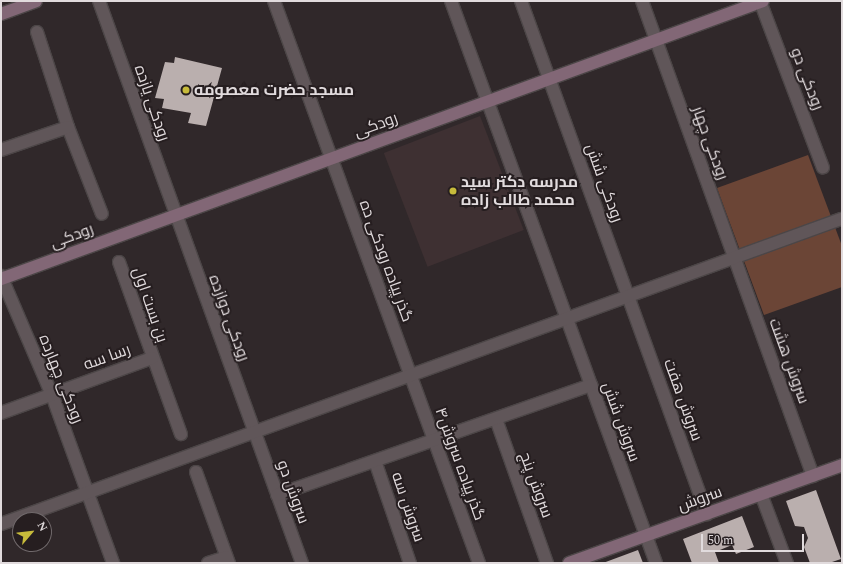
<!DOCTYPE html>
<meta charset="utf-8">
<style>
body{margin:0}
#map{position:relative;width:843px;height:564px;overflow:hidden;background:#30282a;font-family:Spectral,Cairo,serif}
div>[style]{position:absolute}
.built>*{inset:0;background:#3e3032;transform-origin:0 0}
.green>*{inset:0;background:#6b4536}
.building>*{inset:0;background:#baafae}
.roads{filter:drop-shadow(1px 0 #4c4647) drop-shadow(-1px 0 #4c4647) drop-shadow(0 1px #4c4647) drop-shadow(0 -1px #4c4647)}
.street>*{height:12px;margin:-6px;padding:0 6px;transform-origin:6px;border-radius:6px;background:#605659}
.secondary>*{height:12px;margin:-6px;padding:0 6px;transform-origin:6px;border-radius:6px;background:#826776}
.dots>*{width:11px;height:11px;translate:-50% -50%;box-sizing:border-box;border:2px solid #261e20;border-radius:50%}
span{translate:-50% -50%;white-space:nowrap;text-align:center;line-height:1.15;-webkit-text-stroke:4px #261e20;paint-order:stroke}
.street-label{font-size:16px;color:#e1dbdd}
.poi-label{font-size:16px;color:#e1dbdd;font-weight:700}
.left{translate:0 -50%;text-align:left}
.frame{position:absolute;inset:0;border:2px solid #e1dbdd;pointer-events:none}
.north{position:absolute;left:12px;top:512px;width:40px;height:40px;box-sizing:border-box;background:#261e20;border:1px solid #716a6c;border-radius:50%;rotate:62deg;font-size:11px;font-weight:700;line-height:16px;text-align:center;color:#e1dbdd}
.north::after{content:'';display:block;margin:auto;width:14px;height:18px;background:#c7bb3b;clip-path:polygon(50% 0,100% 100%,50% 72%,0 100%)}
.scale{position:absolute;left:701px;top:534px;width:103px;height:18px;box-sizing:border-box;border:2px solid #e1dbdd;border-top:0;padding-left:5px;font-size:12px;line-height:14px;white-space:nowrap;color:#e1dbdd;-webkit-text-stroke:3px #261e20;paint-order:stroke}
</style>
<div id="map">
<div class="built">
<div style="left:480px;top:116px;width:122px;height:103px;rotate:69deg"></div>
</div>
<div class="green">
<div style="clip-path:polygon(808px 155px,842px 246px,842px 287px,764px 315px,717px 188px)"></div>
</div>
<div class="building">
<div style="clip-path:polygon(175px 57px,222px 68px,206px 126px,188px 123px,191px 113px,162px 108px,164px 99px,155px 98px,165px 62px,174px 63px)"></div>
<div style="clip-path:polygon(816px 490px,841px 559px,829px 563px,810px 563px,804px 547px,808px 538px,804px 527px,795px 526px,786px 501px)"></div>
<div style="clip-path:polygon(742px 516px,754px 547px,736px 554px,732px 545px,715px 552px,719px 563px,692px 563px,683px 539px)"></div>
<div style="clip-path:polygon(638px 550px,643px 563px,603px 563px)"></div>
</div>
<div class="roads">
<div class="street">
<div style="left:99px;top:1px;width:598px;rotate:70.14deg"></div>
<div style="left:274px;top:1px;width:598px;rotate:69.96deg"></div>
<div style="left:451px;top:1px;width:598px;rotate:69.96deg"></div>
<div style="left:521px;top:1px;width:546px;rotate:70.07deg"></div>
<div style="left:642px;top:1px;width:505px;rotate:70.2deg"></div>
<div style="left:760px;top:1px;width:178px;rotate:69.3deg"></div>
<div style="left:37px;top:32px;width:100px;rotate:71.9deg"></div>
<div style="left:68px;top:127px;width:93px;rotate:68.7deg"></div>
<div style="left:1px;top:150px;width:71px;rotate:-18.9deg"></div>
<div style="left:119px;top:262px;width:183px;rotate:70.2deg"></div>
<div style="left:1px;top:276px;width:129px;rotate:66.8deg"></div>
<div style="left:52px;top:395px;width:179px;rotate:70deg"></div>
<div style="left:1px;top:413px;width:161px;rotate:-20deg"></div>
<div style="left:496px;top:419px;width:153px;rotate:70.5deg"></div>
<div style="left:375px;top:461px;width:108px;rotate:71.1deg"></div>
<div style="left:196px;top:472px;width:97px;rotate:70.1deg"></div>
<div style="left:761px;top:494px;width:74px;rotate:69.4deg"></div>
<div style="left:277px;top:495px;width:333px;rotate:-19.3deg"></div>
<div style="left:1px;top:524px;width:894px;rotate:-19.96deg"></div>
<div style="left:208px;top:563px;width:19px;rotate:-18deg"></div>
</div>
<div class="secondary">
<div style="left:1px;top:14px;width:37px;rotate:-20deg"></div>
<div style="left:1px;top:279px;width:811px;rotate:-20.04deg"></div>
<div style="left:569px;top:563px;width:290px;rotate:-19.7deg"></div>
</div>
</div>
<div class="dots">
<div style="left:186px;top:90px;background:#c7bb3b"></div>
<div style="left:453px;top:191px;background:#c7bb3b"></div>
</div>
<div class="street-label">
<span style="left:807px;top:79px;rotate:69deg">رودکی دو</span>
<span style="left:152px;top:103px;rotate:71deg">رودکی یازده</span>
<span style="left:376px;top:125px;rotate:-20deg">رودکی</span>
<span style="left:710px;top:143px;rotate:70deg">رودکی چهار</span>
<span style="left:604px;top:183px;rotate:70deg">رودکی شش</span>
<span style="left:72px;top:236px;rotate:-20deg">رودکی</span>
<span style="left:386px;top:261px;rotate:70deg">گذر پیاده رودکی ده</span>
<span style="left:150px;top:305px;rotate:71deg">بن بست اول</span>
<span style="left:229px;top:318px;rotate:70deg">رودکی دوازده</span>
<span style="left:107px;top:357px;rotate:-20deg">رسا سه</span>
<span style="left:789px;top:361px;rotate:70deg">سروش هشت</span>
<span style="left:61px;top:379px;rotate:68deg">رودکی چهارده</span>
<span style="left:683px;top:400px;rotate:70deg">سروش هفت</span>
<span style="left:621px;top:422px;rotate:70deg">سروش شش</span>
<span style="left:460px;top:464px;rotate:70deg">گذر پیاده سروش۴</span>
<span style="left:536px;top:485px;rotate:70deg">سروش پنج</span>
<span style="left:293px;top:492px;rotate:70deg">سروش دو</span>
<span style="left:700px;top:499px;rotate:-20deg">سروش</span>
<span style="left:408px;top:507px;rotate:71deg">سروش سه</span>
</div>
<div class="poi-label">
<span class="left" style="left:194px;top:90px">مسجد حضرت معصومه</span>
<span class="left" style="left:461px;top:191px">مدرسه دکتر سید<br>محمد طالب زاده</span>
</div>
<div class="frame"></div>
<div class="north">N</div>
<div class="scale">50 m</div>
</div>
